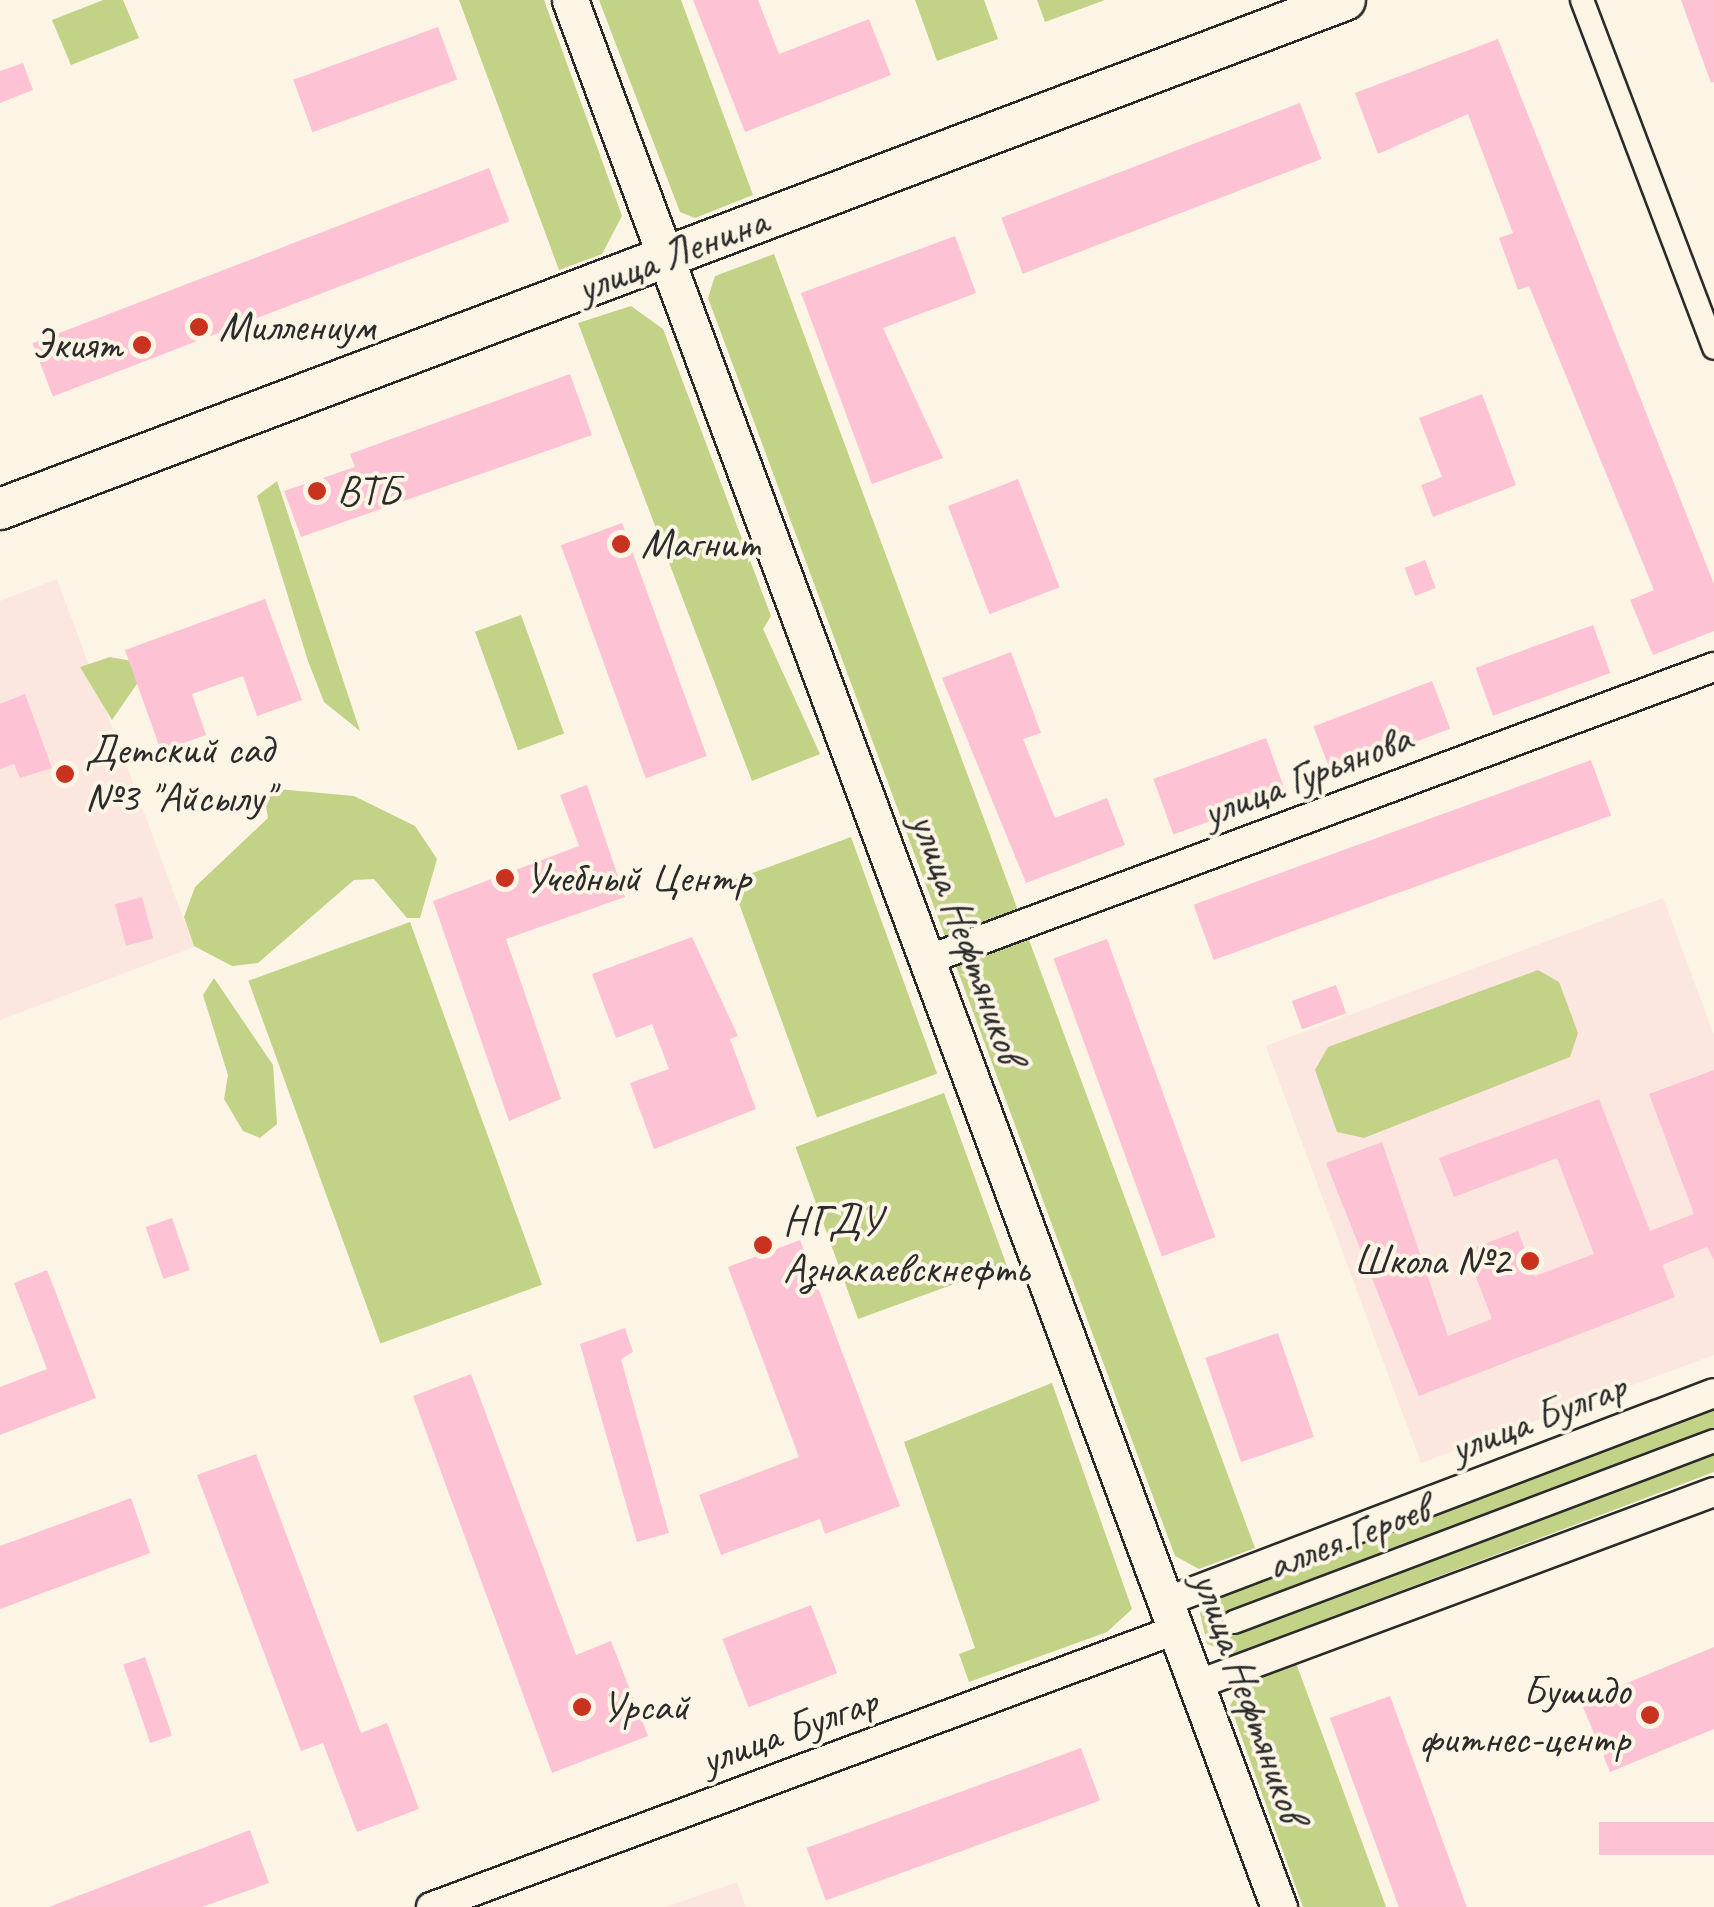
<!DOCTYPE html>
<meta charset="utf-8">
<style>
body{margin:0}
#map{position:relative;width:1714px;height:1907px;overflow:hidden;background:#fcf5e5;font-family:Caveat,sans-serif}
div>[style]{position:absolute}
.built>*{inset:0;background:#fce6e0}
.green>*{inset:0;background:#c2d287;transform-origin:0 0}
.building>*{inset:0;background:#fdc3d4;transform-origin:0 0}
.roads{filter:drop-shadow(2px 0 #2b2b2b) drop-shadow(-2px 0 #2b2b2b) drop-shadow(0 2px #2b2b2b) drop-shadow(0 -2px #2b2b2b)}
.pedestrian>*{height:22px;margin:-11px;padding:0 11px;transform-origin:11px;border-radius:11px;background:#fcf5e5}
.minor>*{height:28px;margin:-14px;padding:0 14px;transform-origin:14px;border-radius:14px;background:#fcf5e5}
.tertiary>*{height:35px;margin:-17.5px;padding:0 17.5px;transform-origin:17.5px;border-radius:17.5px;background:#fcf5e5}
.secondary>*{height:40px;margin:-20px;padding:0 20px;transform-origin:20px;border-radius:20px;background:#fcf5e5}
.dots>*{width:28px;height:28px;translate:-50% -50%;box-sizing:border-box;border:5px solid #fcf5e5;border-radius:50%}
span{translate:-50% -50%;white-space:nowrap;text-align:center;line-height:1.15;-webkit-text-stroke:8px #fcf5e5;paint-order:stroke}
.street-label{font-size:42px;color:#2b2b2b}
.poi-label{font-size:42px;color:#2b2b2b}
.left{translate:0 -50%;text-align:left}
.right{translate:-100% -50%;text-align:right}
</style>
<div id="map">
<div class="built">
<div style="clip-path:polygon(57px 579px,194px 947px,0 1020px,0 601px)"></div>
<div style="clip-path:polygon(1663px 898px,1714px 1035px,1714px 1355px,1421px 1463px,1266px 1046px)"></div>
<div style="clip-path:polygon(737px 1882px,746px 1907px,666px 1907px)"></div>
</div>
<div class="green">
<div style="clip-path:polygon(103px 0,123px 0,139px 38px,71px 65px,52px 20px)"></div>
<div style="clip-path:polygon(459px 0,544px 0,622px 216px,602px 254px,559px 270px)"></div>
<div style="clip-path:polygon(599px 0,681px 0,753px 195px,695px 218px,680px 212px)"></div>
<div style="clip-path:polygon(915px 0,984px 0,998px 39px,937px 61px)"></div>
<div style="clip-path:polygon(1037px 0,1105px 0,1045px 22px)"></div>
<div style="clip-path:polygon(774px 254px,1255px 1548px,1199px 1569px,1175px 1556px,708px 298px,715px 276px)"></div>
<div style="clip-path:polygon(631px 306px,663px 329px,771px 616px,763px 629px,820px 754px,752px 781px,578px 323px)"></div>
<div style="clip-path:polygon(277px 481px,360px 731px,324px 702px,308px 661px,257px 496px)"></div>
<div style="left:521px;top:615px;width:126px;height:49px;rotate:70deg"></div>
<div style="clip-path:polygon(110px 657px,132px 661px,141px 678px,112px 720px,80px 667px)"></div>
<div style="clip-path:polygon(277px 789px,354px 796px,415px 826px,437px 859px,420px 918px,407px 918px,374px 879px,354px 880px,258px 963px,232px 966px,194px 946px,184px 917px,195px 887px,268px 818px,264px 795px)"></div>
<div style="left:851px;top:837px;width:252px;height:128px;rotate:70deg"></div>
<div style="left:410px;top:922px;width:386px;height:172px;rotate:70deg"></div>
<div style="clip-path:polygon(1538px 970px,1559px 982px,1578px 1033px,1570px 1057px,1364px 1138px,1337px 1132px,1315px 1070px,1328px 1047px)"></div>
<div style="clip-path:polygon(214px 978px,273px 1065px,277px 1124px,260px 1138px,243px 1131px,224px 1099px,228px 1075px,203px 995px)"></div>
<div style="left:944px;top:1093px;width:183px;height:158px;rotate:70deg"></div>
<div style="clip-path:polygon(1052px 1383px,1132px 1609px,1107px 1632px,969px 1682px,959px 1654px,975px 1648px,904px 1442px)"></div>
<div style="clip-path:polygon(1714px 1409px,1714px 1472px,1234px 1654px,1207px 1644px,1200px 1613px,1215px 1596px)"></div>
<div style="clip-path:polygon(1296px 1663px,1386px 1907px,1303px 1907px,1230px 1705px,1246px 1681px)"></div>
</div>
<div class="building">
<div style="clip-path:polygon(693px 0,758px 0,779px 54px,869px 19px,891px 75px,745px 132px)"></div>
<div style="clip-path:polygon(1681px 0,1714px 0,1714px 82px,1711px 83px)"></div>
<div style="left:438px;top:27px;width:56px;height:154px;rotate:70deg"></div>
<div style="clip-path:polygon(1498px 39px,1714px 584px,1714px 631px,1653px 655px,1630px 600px,1654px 590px,1529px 286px,1518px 290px,1499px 238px,1513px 233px,1468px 114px,1378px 154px,1355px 93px)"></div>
<div style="clip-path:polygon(23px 63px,33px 90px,0 103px,0 71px)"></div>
<div style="left:1300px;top:103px;width:60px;height:320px;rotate:69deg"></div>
<div style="left:489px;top:168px;width:57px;height:489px;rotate:69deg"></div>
<div style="clip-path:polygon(955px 236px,976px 293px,883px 328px,943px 458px,872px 484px,801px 293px)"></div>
<div style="clip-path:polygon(570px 374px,592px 435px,301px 537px,284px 491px,355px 467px,350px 454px)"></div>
<div style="clip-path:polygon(1482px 394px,1516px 485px,1433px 517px,1421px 485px,1442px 477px,1419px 418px)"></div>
<div style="left:1018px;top:479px;width:116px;height:75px;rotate:69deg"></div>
<div style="left:622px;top:523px;width:248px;height:65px;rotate:70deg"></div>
<div style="left:1425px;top:560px;width:30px;height:22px;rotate:69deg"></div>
<div style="clip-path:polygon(265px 599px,302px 700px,257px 716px,243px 676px,192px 694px,206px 735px,161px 751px,125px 650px)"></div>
<div style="left:1593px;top:625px;width:51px;height:125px;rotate:70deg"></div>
<div style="clip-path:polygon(1011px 652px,1041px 733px,1023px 739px,1055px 818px,1107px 798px,1125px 845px,1026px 883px,942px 678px)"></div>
<div style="left:1432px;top:681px;width:51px;height:127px;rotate:69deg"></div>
<div style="clip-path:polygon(25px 694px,52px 768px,20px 778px,14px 764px,0 769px,0 704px)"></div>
<div style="left:1266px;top:738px;width:59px;height:120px;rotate:70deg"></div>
<div style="left:1591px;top:760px;width:59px;height:423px;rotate:70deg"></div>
<div style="clip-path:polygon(587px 785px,625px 897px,506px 939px,561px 1099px,509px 1121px,433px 901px,579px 846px,560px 795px)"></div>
<div style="left:142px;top:897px;width:43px;height:28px;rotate:75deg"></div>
<div style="clip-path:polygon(692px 937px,738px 1036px,730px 1039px,756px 1109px,654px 1149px,630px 1083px,669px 1069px,652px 1024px,616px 1038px,592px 974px)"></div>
<div style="left:1107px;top:939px;width:317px;height:57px;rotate:70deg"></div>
<div style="left:1336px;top:985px;width:30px;height:47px;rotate:70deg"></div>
<div style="clip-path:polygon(1714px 1070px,1714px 1260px,1707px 1247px,1662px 1265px,1675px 1297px,1419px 1396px,1326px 1163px,1382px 1142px,1448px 1336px,1492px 1319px,1466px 1251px,1518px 1231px,1535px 1276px,1594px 1254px,1557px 1158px,1454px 1197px,1439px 1158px,1599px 1099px,1650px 1231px,1694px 1214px,1649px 1094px)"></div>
<div style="left:172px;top:1218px;width:55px;height:28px;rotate:71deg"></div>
<div style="clip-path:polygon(800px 1240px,900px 1506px,825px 1534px,820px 1519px,721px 1555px,699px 1495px,799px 1457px,728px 1267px)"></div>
<div style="clip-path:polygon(47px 1270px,96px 1398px,0 1435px,0 1387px,47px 1369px,14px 1283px)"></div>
<div style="clip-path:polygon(625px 1328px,633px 1352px,621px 1359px,669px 1533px,637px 1542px,580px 1344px)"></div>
<div style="left:1278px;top:1333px;width:110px;height:77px;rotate:71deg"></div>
<div style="clip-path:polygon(471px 1374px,576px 1655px,611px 1641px,648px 1736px,552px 1773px,413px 1396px)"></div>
<div style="clip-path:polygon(256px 1454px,361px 1733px,387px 1723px,419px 1809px,357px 1832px,323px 1743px,301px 1751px,197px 1475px)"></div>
<div style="clip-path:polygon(131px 1498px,150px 1553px,0 1609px,0 1546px)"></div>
<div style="left:811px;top:1605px;width:73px;height:95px;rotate:69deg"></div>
<div style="clip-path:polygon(1714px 1647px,1714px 1729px,1610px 1772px,1581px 1702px)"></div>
<div style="left:145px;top:1657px;width:83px;height:23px;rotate:71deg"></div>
<div style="left:1390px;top:1696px;width:225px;height:64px;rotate:70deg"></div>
<div style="left:1081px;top:1748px;width:56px;height:292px;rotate:70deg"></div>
<div style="left:1714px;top:1822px;width:33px;height:115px;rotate:90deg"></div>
<div style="clip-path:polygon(250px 1830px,269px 1883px,202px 1907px,49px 1907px)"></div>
</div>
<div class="roads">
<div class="pedestrian">
<div style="left:1582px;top:0;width:372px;rotate:69.2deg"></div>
<div style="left:1234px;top:1622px;width:513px;rotate:-20.66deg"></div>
</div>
<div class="minor">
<div style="left:927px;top:960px;width:840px;rotate:-20.42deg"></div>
<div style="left:1165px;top:1602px;width:587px;rotate:-20.84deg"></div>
<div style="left:1196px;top:1685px;width:553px;rotate:-20.43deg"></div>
<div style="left:431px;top:1907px;width:794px;rotate:-20.42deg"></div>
</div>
<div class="tertiary">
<div style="left:570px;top:0;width:2035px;rotate:69.61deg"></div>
</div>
<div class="secondary">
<div style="left:0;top:509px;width:1438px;rotate:-20.73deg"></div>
</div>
</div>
<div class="dots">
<div style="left:199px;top:327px;background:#c8321e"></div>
<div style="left:142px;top:345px;background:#c8321e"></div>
<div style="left:317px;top:491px;background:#c8321e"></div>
<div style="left:621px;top:544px;background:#c8321e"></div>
<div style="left:65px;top:774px;background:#c8321e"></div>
<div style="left:505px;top:878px;background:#c8321e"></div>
<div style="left:763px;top:1245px;background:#c8321e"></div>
<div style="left:1530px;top:1261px;background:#c8321e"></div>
<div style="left:582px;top:1707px;background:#c8321e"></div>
<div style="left:1650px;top:1715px;background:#c8321e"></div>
</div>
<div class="street-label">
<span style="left:672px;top:255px;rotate:-21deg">улица Ленина</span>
<span style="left:1307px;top:776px;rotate:-21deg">улица Гурьянова</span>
<span style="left:967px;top:938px;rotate:70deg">улица Нефтяников</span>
<span style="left:1538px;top:1418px;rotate:-21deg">улица Булгар</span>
<span style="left:1348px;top:1538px;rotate:-21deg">аллея Героев</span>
<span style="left:1249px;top:1697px;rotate:70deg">улица Нефтяников</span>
<span style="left:789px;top:1731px;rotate:-20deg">улица Булгар</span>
</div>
<div class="poi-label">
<span class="left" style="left:219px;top:327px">Миллениум</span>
<span class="right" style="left:122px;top:345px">Экият</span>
<span class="left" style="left:337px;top:491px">ВТБ</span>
<span class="left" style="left:641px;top:544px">Магнит</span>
<span class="left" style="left:85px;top:774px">Детский сад<br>№3 "Айсылу"</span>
<span class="left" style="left:525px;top:878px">Учебный Центр</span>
<span class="left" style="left:783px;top:1245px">НГДУ<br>Азнакаевскнефть</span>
<span class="right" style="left:1510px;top:1261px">Школа №2</span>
<span class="right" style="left:1630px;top:1715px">Бушидо<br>фитнес-центр</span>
<span class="left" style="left:602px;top:1707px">Урсай</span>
</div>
</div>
